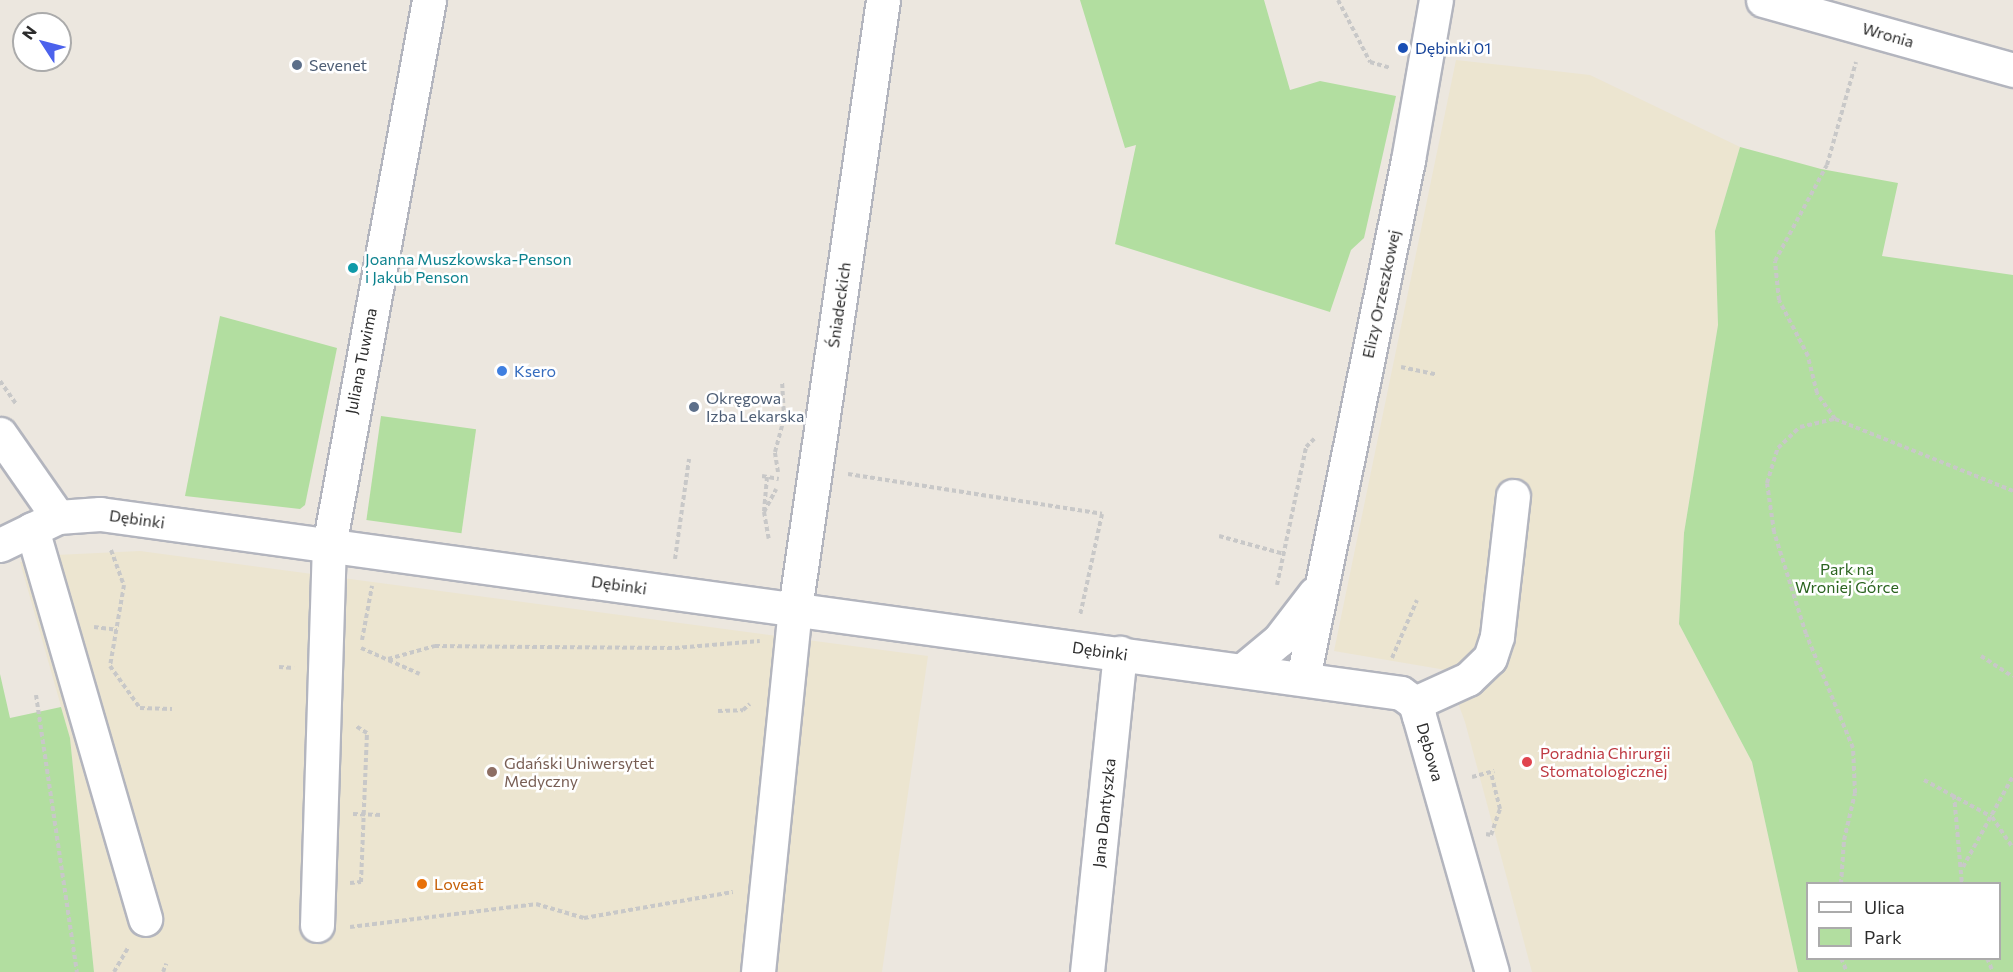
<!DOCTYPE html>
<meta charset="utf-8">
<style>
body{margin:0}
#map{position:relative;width:2013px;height:972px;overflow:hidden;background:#ece7df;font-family:Commissioner,sans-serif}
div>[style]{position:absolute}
.education>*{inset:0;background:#ece5d0}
.green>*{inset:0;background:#b2dea0;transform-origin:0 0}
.path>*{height:4px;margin-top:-2px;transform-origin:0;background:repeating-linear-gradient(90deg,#c8c8c8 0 4.5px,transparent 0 7.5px)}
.roads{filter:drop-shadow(2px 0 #b3b5be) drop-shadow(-2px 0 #b3b5be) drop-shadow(0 2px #b3b5be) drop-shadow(0 -2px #b3b5be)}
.minor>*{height:33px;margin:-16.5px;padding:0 16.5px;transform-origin:16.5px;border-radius:16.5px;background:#fff}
.dots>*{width:16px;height:16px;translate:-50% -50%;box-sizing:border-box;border:3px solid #fff;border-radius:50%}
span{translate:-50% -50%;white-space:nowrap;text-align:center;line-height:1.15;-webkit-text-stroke:5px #fff;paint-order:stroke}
.street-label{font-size:16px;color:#2c2c2c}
.transit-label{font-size:16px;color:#164399}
.left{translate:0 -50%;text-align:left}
.service-label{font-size:16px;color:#4e5e75}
.culture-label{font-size:16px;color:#0d838f}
.shop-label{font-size:16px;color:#366cbe}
.park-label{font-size:16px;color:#2b6420}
.health-label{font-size:16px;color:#be3a42}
.education-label{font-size:16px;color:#785e54}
.food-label{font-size:16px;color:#c56008}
.legend{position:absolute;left:1806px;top:882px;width:195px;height:78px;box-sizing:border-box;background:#fff;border:2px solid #ababab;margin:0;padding:8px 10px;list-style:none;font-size:18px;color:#2c2c2c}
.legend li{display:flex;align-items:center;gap:12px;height:30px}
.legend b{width:30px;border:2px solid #ababab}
.north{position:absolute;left:12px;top:12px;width:60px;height:60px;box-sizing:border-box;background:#fff;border:2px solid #ababab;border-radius:50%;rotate:306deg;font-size:16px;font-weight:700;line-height:24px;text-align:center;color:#2c2c2c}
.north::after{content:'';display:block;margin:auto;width:21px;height:27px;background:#4c62ec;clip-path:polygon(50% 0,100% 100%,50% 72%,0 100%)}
</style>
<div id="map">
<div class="education">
<div style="clip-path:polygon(1456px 60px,1590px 75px,1740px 147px,1715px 231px,1718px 325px,1684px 533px,1679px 624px,1752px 762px,1798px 972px,1532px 972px,1465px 722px,1446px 670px,1334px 651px)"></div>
<div style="clip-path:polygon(140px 551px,928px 656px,882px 972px,94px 972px,70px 738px,20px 562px,56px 555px)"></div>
</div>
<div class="green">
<div style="clip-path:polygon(1080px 0,1264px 0,1290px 90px,1320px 81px,1396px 96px,1364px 238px,1351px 250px,1330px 312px,1115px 244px,1136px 145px,1125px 148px)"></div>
<div style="clip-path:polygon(evenodd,1740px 147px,1821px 169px,1898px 183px,1882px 256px,2013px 275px,2013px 972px,1798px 972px,1752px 762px,1679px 624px,1684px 533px,1718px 325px,1715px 231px,1740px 147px,1808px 884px,2000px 884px,2000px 958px,1808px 958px,1808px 884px)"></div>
<div style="clip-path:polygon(220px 316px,337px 348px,305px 505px,300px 509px,185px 496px)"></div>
<div style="left:381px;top:416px;width:96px;height:105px;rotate:8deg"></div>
<div style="clip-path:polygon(0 674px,10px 718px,61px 707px,70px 738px,94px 972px,0 972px)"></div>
</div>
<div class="path">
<div style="left:1338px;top:0;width:70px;rotate:62.7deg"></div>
<div style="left:1370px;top:62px;width:22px;rotate:16deg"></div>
<div style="left:1401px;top:367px;width:35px;rotate:12deg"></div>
<div style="left:0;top:381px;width:29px;rotate:55deg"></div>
<div style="left:1835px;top:419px;width:32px;rotate:-125deg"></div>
<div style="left:1817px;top:393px;width:38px;rotate:-104deg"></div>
<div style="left:1808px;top:356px;width:63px;rotate:-117.4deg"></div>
<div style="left:1779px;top:300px;width:39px;rotate:-96deg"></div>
<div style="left:1775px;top:261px;width:109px;rotate:-61.6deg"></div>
<div style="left:1827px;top:165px;width:107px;rotate:-74.3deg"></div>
<div style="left:778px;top:472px;width:20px;rotate:-99deg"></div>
<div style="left:775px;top:452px;width:35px;rotate:-75deg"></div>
<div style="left:784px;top:418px;width:37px;rotate:-93deg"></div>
<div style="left:848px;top:474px;width:257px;rotate:8.9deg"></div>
<div style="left:1102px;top:514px;width:104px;rotate:102.2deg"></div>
<div style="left:762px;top:476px;width:17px;rotate:10deg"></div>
<div style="left:767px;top:477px;width:35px;rotate:95deg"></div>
<div style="left:764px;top:512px;width:27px;rotate:80deg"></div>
<div style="left:764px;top:512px;width:26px;rotate:-62deg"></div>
<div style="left:1219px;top:536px;width:67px;rotate:15.5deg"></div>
<div style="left:111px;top:550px;width:37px;rotate:70deg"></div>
<div style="left:124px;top:585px;width:82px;rotate:99.8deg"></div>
<div style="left:110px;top:666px;width:52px;rotate:54.5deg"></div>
<div style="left:140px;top:708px;width:32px;rotate:2deg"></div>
<div style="left:675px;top:559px;width:101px;rotate:-82deg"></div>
<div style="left:1277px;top:585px;width:141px;rotate:-78.1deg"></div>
<div style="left:1306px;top:447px;width:14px;rotate:-45deg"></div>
<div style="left:94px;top:627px;width:23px;rotate:7deg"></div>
<div style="left:362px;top:640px;width:55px;rotate:-79.5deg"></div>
<div style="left:361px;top:648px;width:64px;rotate:23.8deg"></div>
<div style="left:1981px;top:656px;width:38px;rotate:33deg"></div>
<div style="left:1392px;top:658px;width:63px;rotate:-66.7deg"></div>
<div style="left:388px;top:659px;width:49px;rotate:-15.5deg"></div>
<div style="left:435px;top:646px;width:240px;rotate:0.5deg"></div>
<div style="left:675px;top:648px;width:85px;rotate:-4.7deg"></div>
<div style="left:279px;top:667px;width:15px;rotate:4deg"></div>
<div style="left:36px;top:695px;width:280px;rotate:81.6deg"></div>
<div style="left:718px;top:711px;width:25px;rotate:-2deg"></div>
<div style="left:743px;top:710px;width:9px;rotate:-41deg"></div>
<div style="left:1472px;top:777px;width:23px;rotate:-15deg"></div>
<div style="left:1924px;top:780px;width:77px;rotate:28.6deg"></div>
<div style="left:1992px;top:817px;width:37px;rotate:56deg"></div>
<div style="left:1954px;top:795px;width:89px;rotate:84.9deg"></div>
<div style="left:353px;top:814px;width:29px;rotate:2deg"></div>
<div style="left:1486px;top:834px;width:5px;rotate:11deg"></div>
<div style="left:1491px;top:835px;width:28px;rotate:-71deg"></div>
<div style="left:1500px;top:809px;width:38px;rotate:-104deg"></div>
<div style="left:1963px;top:867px;width:104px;rotate:-61.2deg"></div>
<div style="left:350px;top:883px;width:11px;rotate:-5deg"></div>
<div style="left:361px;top:882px;width:149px;rotate:-87.7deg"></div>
<div style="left:367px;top:733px;width:13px;rotate:-148deg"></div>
<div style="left:1841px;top:884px;width:44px;rotate:-86.1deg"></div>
<div style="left:1844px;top:840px;width:48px;rotate:-76.8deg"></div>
<div style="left:1855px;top:793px;width:45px;rotate:-92.5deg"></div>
<div style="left:1853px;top:748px;width:123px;rotate:-112.4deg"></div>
<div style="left:1806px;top:634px;width:107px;rotate:-107.4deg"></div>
<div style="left:1774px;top:532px;width:49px;rotate:-98.1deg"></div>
<div style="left:1767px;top:483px;width:37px;rotate:-73deg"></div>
<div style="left:1778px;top:448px;width:30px;rotate:-44deg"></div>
<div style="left:1800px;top:427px;width:36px;rotate:-13deg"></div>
<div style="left:1835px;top:419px;width:192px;rotate:22deg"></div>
<div style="left:350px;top:927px;width:187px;rotate:-7deg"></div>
<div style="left:536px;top:904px;width:50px;rotate:16.3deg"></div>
<div style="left:584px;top:918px;width:151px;rotate:-9.9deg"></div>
<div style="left:1841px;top:958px;width:15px;rotate:67deg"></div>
<div style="left:1987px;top:958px;width:15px;rotate:67deg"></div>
<div style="left:114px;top:972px;width:28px;rotate:-60deg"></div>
<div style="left:163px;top:972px;width:9px;rotate:-69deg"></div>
</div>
<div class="roads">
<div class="minor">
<div style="left:1763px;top:0;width:260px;rotate:15.6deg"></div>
<div style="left:0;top:434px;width:101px;rotate:55.1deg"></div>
<div style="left:32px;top:529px;width:406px;rotate:73.8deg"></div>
<div style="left:0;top:545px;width:64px;rotate:-25.8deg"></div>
<div style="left:58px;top:517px;width:42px;rotate:-4.1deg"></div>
<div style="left:100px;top:514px;width:1313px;rotate:7.83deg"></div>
<div style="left:1401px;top:693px;width:17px;rotate:36deg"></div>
<div style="left:1415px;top:703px;width:14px;rotate:73deg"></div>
<div style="left:1419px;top:716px;width:266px;rotate:74.1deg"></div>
<div style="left:1243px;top:670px;width:47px;rotate:-39.8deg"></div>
<div style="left:1279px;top:640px;width:59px;rotate:-52.5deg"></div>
<div style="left:1303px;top:678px;width:529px;rotate:-78.54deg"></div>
<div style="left:1408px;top:160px;width:162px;rotate:-80.1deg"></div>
<div style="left:1415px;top:703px;width:58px;rotate:-24.4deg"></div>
<div style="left:1468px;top:679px;width:30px;rotate:-44deg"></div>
<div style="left:1490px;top:658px;width:23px;rotate:-72deg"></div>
<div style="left:1497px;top:636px;width:141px;rotate:-83.5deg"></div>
<div style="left:317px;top:925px;width:379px;rotate:-88.2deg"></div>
<div style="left:329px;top:546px;width:555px;rotate:-79.62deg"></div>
<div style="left:758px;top:972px;width:365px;rotate:-84.2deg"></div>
<div style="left:795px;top:609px;width:615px;rotate:-81.78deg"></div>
<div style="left:1087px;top:972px;width:321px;rotate:-84.1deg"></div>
</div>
</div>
<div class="dots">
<div style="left:1403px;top:48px;background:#1a4fb4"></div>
<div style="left:297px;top:65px;background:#5c6f8a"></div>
<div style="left:353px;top:268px;background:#0f9aa8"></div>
<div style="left:502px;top:371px;background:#3f7fe0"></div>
<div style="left:694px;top:407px;background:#5c6f8a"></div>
<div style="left:1527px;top:762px;background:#e0444e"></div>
<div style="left:492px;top:772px;background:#8d6e63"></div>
<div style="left:422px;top:884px;background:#e8710a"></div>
</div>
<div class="street-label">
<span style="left:1888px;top:35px;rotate:16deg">Wronia</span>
<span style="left:1381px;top:294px;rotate:-78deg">Elizy Orzeszkowej</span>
<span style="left:839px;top:305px;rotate:-82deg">Śniadeckich</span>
<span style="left:361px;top:361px;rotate:-79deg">Juliana Tuwima</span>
<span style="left:137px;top:519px;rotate:8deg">Dębinki</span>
<span style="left:619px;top:585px;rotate:8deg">Dębinki</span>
<span style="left:1100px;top:651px;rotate:8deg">Dębinki</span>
<span style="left:1430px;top:752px;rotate:74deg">Dębowa</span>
<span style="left:1104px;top:813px;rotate:-84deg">Jana Dantyszka</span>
</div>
<div class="transit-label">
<span class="left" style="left:1415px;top:48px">Dębinki 01</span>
</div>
<div class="service-label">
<span class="left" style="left:309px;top:65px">Sevenet</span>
<span class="left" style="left:706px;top:407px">Okręgowa<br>Izba Lekarska</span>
</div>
<div class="culture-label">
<span class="left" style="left:365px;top:268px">Joanna Muszkowska-Penson<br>i Jakub Penson</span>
</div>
<div class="shop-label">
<span class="left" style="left:514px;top:371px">Ksero</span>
</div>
<div class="park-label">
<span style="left:1847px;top:578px">Park na<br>Wroniej Górce</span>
</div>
<div class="health-label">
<span class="left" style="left:1540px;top:762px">Poradnia Chirurgii<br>Stomatologicznej</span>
</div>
<div class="education-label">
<span class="left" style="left:504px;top:772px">Gdański Uniwersytet<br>Medyczny</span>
</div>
<div class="food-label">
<span class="left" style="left:434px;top:884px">Loveat</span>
</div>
<ul class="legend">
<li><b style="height:8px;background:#fff"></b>Ulica</li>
<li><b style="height:16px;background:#b2dea0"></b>Park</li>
</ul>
<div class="north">N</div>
</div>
